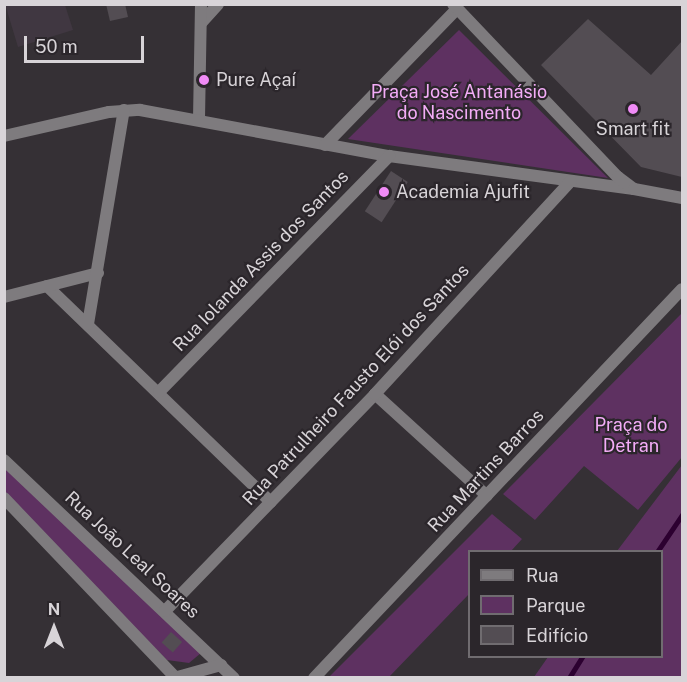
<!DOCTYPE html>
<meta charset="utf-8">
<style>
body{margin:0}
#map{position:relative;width:687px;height:682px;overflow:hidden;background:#353035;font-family:"Public Sans",sans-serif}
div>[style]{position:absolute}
.built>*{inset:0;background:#403741}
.green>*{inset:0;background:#5e3161}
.stream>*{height:4.5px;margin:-2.25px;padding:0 2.25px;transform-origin:2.25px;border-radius:2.25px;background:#2c0030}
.building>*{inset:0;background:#534d53;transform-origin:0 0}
.minor>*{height:12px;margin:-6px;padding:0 6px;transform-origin:6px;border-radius:6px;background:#7e7b7e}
.tertiary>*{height:12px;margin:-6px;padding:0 6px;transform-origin:6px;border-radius:6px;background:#7e7b7e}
.dots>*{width:16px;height:16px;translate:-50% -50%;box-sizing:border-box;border:3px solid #2b262b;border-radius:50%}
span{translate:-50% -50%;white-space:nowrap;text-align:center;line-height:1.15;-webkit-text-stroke:4.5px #2b262b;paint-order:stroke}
.poi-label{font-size:18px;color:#d8d4d8}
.left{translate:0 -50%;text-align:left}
.park-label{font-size:18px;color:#f3acf7}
.street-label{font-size:18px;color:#d8d4d8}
.frame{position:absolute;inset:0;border:6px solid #d8d4d8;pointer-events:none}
.legend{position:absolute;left:468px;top:550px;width:195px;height:108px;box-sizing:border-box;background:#2b262b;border:2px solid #706c70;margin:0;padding:8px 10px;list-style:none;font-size:18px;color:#d8d4d8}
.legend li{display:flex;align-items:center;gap:12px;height:30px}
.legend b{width:30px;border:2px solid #706c70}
.north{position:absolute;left:24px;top:598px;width:60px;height:60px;-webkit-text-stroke:4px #2b262b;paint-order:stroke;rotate:0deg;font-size:16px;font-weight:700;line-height:24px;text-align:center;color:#d8d4d8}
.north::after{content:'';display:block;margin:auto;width:21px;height:27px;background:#d8d4d8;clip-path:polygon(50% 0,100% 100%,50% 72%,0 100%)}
.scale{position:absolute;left:24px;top:36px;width:120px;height:27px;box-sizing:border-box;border:3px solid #d8d4d8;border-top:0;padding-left:8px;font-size:18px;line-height:21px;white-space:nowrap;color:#d8d4d8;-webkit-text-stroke:4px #2b262b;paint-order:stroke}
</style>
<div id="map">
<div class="built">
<div style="clip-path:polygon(5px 4px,65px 5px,73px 30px,18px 47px)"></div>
</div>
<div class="green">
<div style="clip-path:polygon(459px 30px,608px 178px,348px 139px)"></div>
<div style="clip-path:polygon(682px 313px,682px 457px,638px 510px,584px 466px,535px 520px,503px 494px)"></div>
<div style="clip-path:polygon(682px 465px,682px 677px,534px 677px,548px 657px,662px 656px,662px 552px,617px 551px)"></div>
<div style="clip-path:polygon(4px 467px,201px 653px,189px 663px,167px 660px,5px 499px)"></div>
<div style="clip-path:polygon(492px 514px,522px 539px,511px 551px,470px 552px,469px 594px,389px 677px,329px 677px)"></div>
</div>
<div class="stream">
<div style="left:657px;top:552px;width:45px;rotate:-56deg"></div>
<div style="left:569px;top:678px;width:26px;rotate:-58deg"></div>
</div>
<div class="building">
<div style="clip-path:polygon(106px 4px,125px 4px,128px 17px,110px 21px)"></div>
<div style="clip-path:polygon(588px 19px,651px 75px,682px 41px,682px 177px,641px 167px,541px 65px)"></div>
<div style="left:391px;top:171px;width:20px;height:48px;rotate:33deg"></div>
<div style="left:171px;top:632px;width:15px;height:14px;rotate:42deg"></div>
</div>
<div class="minor">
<div style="left:202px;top:22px;width:24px;rotate:-48deg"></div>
<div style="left:199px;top:119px;width:115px;rotate:-89deg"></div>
<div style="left:4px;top:136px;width:108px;rotate:-12.9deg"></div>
<div style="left:109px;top:112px;width:31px;rotate:-4deg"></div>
<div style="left:140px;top:110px;width:253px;rotate:10.5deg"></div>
<div style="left:389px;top:156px;width:247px;rotate:7.7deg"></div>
<div style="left:325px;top:145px;width:190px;rotate:-45.9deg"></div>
<div style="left:47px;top:286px;width:311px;rotate:44deg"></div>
<div style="left:4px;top:297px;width:97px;rotate:-14.3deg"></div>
<div style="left:88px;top:324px;width:217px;rotate:-80.5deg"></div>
<div style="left:159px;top:392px;width:330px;rotate:-45.7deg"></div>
<div style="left:375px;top:394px;width:151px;rotate:42.3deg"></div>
<div style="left:4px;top:460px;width:317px;rotate:43.5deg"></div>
<div style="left:4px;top:498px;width:248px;rotate:46.3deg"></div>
<div style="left:165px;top:611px;width:302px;rotate:-45.9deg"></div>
<div style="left:375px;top:394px;width:289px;rotate:-47.4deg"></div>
<div style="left:174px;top:678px;width:49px;rotate:-15.5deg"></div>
<div style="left:314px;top:678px;width:535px;rotate:-46.59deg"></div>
</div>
<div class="tertiary">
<div style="left:453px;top:4px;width:239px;rotate:46.4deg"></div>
<div style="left:618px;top:177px;width:20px;rotate:37deg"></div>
<div style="left:634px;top:189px;width:49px;rotate:10.6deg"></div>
</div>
<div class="dots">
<div style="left:204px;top:80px;background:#f08bf6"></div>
<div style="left:633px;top:109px;background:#f08bf6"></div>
<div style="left:384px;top:192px;background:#f08bf6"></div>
</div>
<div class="poi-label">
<span class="left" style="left:216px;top:80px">Pure Açaí</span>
<span style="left:633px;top:129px">Smart fit</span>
<span class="left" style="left:396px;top:192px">Academia Ajufit</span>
</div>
<div class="park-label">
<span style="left:459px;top:103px">Praça José Antanásio<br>do Nascimento</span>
<span style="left:631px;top:436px">Praça do<br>Detran</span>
</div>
<div class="street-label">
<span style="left:261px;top:261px;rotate:-46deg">Rua Iolanda Assis dos Santos</span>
<span style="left:356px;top:385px;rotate:-47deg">Rua Patrulheiro Fausto Elói dos Santos</span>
<span style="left:486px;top:471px;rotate:-47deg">Rua Martins Barros</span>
<span style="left:132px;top:555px;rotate:43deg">Rua João Leal Soares</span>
</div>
<div class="frame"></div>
<ul class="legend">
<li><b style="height:8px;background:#7e7b7e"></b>Rua</li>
<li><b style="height:16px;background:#5e3161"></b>Parque</li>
<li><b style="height:16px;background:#534d53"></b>Edifício</li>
</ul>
<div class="north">N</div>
<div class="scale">50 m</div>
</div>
